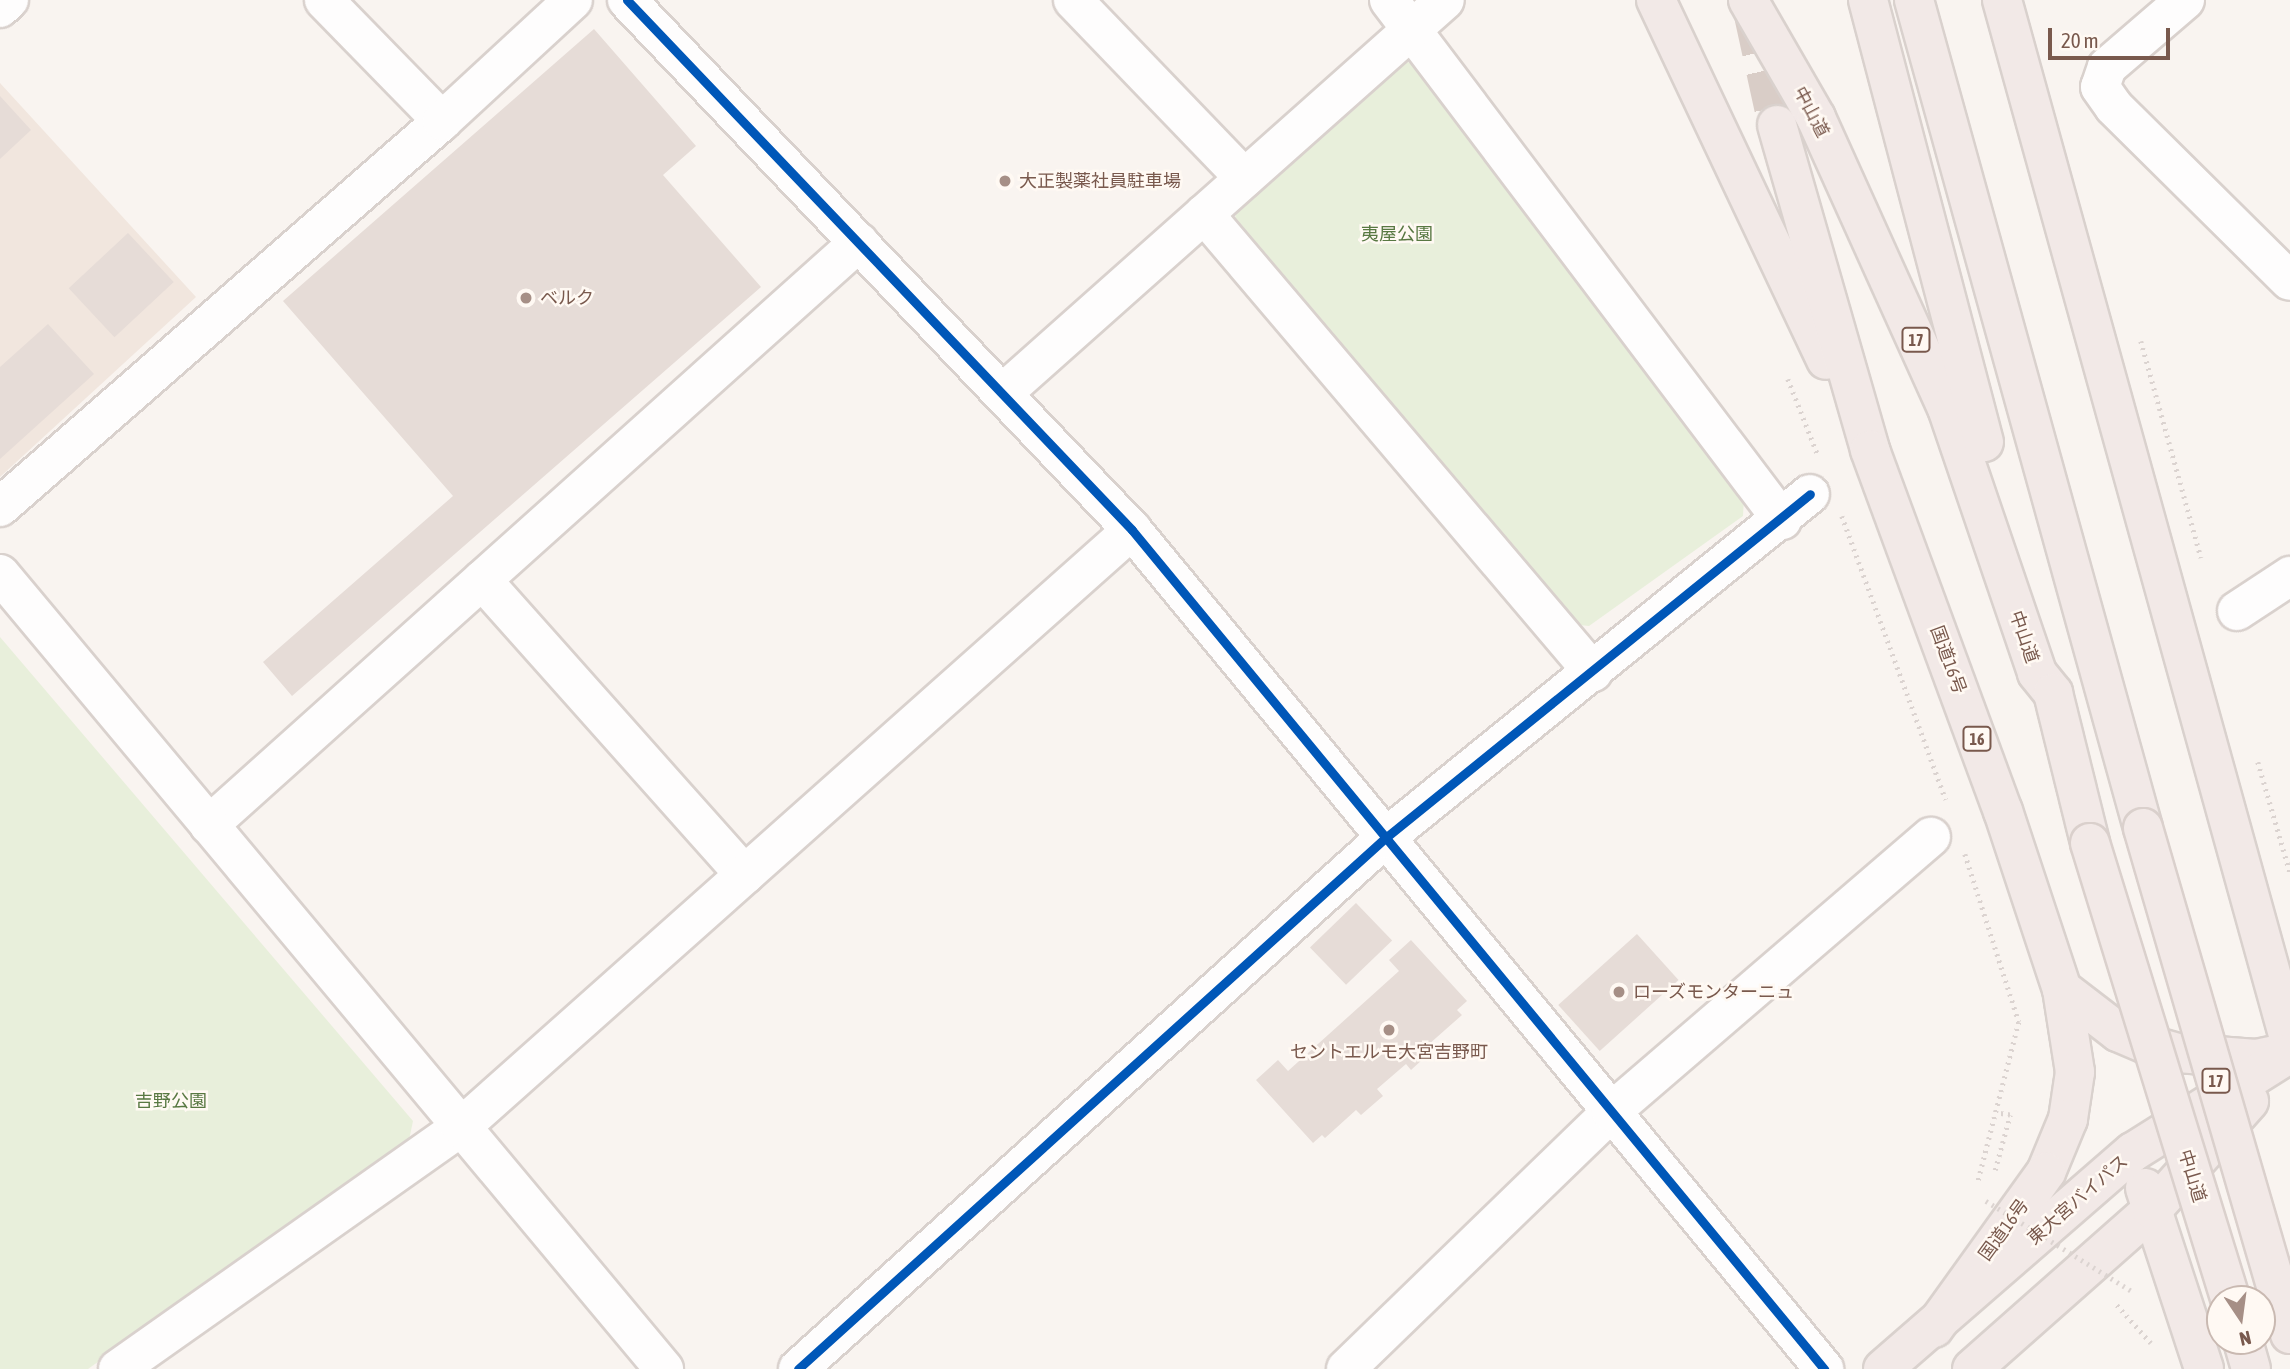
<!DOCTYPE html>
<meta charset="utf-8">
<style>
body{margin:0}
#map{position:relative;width:2290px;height:1369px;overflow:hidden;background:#f9f4f0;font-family:"Asap Condensed","Noto Sans JP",sans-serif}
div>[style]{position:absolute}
.residential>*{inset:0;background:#f1e6de}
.green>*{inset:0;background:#e8efdb}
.building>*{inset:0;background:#e6dcd7;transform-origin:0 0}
.highway-tunnel>*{height:38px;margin-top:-19px;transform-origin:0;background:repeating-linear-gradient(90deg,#d9cdc7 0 38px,transparent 0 57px)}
.path>*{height:4.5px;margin-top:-2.25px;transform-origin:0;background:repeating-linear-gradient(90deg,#dbd3d0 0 2px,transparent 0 7px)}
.roads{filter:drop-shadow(2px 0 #d9d1cd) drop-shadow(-2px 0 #d9d1cd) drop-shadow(0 2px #d9d1cd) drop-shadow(0 -2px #d9d1cd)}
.street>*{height:38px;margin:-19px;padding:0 19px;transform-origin:19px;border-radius:19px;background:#fefdfd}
.secondary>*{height:38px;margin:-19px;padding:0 19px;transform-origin:19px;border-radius:19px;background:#fefdfd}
.highway>*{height:38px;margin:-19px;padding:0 19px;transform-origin:19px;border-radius:19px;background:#f2e9e7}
.path-bridge>*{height:4.5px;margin-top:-2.25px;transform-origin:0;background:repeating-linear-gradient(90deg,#dbd3d0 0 2px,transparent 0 7px)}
.bridges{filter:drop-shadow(2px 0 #dad0cc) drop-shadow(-2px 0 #dad0cc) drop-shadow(0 2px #dad0cc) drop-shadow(0 -2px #dad0cc)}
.highway-bridge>*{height:38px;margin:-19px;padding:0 19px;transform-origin:19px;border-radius:19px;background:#f2e9e7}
.cycleway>*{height:9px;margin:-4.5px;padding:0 4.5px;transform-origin:4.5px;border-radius:4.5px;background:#0057b8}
.dots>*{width:19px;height:19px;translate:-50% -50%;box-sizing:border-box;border:4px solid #fff9f3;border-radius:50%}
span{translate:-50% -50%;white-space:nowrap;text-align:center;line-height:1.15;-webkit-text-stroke:5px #fff9f3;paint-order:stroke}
.shield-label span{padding:2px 5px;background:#fff9f3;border:2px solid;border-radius:5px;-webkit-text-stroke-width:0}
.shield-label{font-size:16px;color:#79594d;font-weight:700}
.street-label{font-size:18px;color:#79594d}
.poi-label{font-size:18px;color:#79594d}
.left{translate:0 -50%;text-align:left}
.park-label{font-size:18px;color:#587842}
.north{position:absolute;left:2206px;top:1285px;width:70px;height:70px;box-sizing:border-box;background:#fff9f3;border:2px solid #c9b9b1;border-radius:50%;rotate:167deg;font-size:19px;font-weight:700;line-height:28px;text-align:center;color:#79594d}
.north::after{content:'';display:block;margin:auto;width:24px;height:32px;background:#a68f86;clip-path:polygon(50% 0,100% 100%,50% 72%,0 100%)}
.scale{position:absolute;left:2048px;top:28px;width:122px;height:32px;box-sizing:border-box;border:4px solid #79594d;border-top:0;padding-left:9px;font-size:21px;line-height:24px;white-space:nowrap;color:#79594d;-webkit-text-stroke:5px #fff9f3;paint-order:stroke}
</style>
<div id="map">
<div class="residential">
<div style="clip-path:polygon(0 83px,196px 297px,0 477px)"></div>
</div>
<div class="green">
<div style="clip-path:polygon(1401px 62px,1423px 63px,1744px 498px,1743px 516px,1589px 626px,1570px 624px,1234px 232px,1236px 209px)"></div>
<div style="clip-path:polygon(0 637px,413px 1121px,409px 1140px,88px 1369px,0 1369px)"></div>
</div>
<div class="building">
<div style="clip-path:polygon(594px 29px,696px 146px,663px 175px,761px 287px,292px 696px,263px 662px,453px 496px,283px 301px)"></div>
<div style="clip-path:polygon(0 96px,31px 130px,0 159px)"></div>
<div style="left:128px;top:233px;width:67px;height:81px;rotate:47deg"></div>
<div style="clip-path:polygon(48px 324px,94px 374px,0 459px,0 367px)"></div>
<div style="left:1356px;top:903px;width:52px;height:64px;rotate:46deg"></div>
<div style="left:1637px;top:934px;width:62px;height:106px;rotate:48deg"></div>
<div style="clip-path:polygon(1411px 940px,1467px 1001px,1457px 1010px,1462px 1015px,1428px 1045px,1434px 1049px,1411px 1070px,1406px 1064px,1377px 1089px,1383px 1096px,1361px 1115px,1356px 1110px,1325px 1138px,1322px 1135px,1313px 1143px,1256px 1080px,1278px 1060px,1288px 1071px,1399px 971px,1389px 960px)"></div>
</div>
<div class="highway-tunnel">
<div style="left:1753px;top:15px;width:113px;rotate:77.7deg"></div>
</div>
<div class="path">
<div style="left:2141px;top:341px;width:225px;rotate:74.5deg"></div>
<div style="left:1788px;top:379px;width:82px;rotate:68.5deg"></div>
<div style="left:1842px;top:516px;width:302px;rotate:69.9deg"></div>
<div style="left:2258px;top:762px;width:115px;rotate:73.8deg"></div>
<div style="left:1965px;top:854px;width:176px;rotate:72.2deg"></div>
<div style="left:2019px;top:1022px;width:165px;rotate:104.4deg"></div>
<div style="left:1995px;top:1170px;width:57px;rotate:-74.7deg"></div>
<div style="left:2010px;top:1115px;width:12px;rotate:-171deg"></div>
<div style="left:2117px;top:1305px;width:51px;rotate:48.2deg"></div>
</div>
<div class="roads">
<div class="street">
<div style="left:324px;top:0;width:169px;rotate:45.7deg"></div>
<div style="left:627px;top:0;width:732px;rotate:46.38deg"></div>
<div style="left:1132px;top:530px;width:1088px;rotate:50.48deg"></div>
<div style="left:1073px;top:0;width:247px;rotate:46.1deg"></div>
<div style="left:1389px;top:0;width:652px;rotate:52.92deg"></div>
<div style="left:2185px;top:0;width:103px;rotate:139.3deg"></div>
<div style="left:2107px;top:67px;width:21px;rotate:109deg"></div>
<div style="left:2100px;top:87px;width:24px;rotate:55deg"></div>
<div style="left:2114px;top:107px;width:247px;rotate:44.7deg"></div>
<div style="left:0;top:8px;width:12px;rotate:-42deg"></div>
<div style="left:1204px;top:214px;width:601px;rotate:49.66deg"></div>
<div style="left:1003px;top:393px;width:591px;rotate:-41.64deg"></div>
<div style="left:0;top:507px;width:587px;rotate:-41.13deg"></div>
<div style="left:442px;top:121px;width:178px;rotate:-42.7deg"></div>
<div style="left:482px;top:580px;width:395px;rotate:48.3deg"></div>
<div style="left:2237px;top:611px;width:64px;rotate:-33.4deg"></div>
<div style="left:209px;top:825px;width:873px;rotate:-41.89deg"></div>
<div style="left:118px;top:1369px;width:418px;rotate:-35.2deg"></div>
<div style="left:460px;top:1128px;width:900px;rotate:-41.67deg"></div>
<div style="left:798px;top:1369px;width:790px;rotate:-42.13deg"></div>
<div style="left:1384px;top:839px;width:548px;rotate:-39deg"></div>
<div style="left:1346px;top:1369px;width:369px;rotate:-44.1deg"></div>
<div style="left:1611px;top:1112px;width:422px;rotate:-40.7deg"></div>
</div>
<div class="secondary">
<div style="left:0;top:574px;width:1036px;rotate:50.13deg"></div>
</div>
<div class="highway">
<div style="left:1656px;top:0;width:398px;rotate:64.7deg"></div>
<div style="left:1748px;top:0;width:136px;rotate:60deg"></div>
<div style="left:1816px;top:118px;width:318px;rotate:65.7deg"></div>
<div style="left:1947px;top:408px;width:280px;rotate:71.2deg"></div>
<div style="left:2037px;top:673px;width:26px;rotate:51deg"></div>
<div style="left:2053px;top:693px;width:154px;rotate:76.1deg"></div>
<div style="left:1868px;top:0;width:457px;rotate:75.3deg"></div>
<div style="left:1914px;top:0;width:859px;rotate:74.54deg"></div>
<div style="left:2002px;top:0;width:1081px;rotate:74.55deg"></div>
<div style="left:1777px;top:125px;width:338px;rotate:74deg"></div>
<div style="left:1870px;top:450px;width:385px;rotate:69.8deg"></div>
<div style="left:2003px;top:811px;width:188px;rotate:71.7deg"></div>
<div style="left:2062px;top:989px;width:84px;rotate:81.1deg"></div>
<div style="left:2075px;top:1072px;width:48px;rotate:98.5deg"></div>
<div style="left:2068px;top:1119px;width:57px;rotate:112.5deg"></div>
<div style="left:2046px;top:1172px;width:192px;rotate:125.7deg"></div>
<div style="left:2062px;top:989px;width:71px;rotate:37.5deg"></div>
<div style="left:2118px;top:1032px;width:30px;rotate:23deg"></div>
<div style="left:2146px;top:1044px;width:33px;rotate:16deg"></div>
<div style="left:2178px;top:1053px;width:78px;rotate:4.4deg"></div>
<div style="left:2256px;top:1059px;width:30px;rotate:-12deg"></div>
<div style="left:2145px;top:1188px;width:190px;rotate:71.9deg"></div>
<div style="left:2243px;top:1341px;width:29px;rotate:74deg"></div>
<div style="left:1883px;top:1369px;width:331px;rotate:-41deg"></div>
<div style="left:2133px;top:1152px;width:186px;rotate:-32.2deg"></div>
<div style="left:1972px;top:1369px;width:240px;rotate:-41.5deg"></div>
<div style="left:2152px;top:1210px;width:146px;rotate:-48.3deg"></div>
</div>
</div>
<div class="path-bridge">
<div style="left:1986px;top:1201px;width:172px;rotate:31.7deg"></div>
</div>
<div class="bridges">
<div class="highway-bridge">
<div style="left:2143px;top:828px;width:527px;rotate:73.8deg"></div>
<div style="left:2090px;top:843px;width:477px;rotate:72.9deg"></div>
</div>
</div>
<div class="cycleway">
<div style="left:627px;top:0;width:732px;rotate:46.38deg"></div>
<div style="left:1132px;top:530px;width:1088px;rotate:50.48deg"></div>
<div style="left:798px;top:1369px;width:790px;rotate:-42.13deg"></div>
<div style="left:1384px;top:839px;width:548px;rotate:-39deg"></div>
</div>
<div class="dots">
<div style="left:1005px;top:181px;background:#a68f86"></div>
<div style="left:526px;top:298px;background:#a68f86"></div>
<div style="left:1619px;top:992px;background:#a68f86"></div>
<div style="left:1389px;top:1030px;background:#a68f86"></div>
</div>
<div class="shield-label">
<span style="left:1916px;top:340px">17</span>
<span style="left:1977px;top:739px">16</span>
<span style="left:2216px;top:1081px">17</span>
</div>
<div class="street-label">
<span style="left:1811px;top:112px;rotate:62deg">中山道</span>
<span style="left:2024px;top:637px;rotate:71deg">中山道</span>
<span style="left:1948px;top:660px;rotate:70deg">国道16号</span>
<span style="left:2192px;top:1176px;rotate:73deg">中山道</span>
<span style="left:2078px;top:1200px;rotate:-41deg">東大宮バイパス</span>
<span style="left:2004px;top:1230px;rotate:-54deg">国道16号</span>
</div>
<div class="poi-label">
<span class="left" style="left:1019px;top:181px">大正製薬社員駐車場</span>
<span class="left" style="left:540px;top:298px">ベルク</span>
<span class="left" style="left:1633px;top:992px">ローズモンターニュ</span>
<span style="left:1389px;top:1052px">セントエルモ大宮吉野町</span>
</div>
<div class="park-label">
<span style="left:1397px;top:234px">夷屋公園</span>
<span style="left:171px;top:1101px">吉野公園</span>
</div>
<div class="north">N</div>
<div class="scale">20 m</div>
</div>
